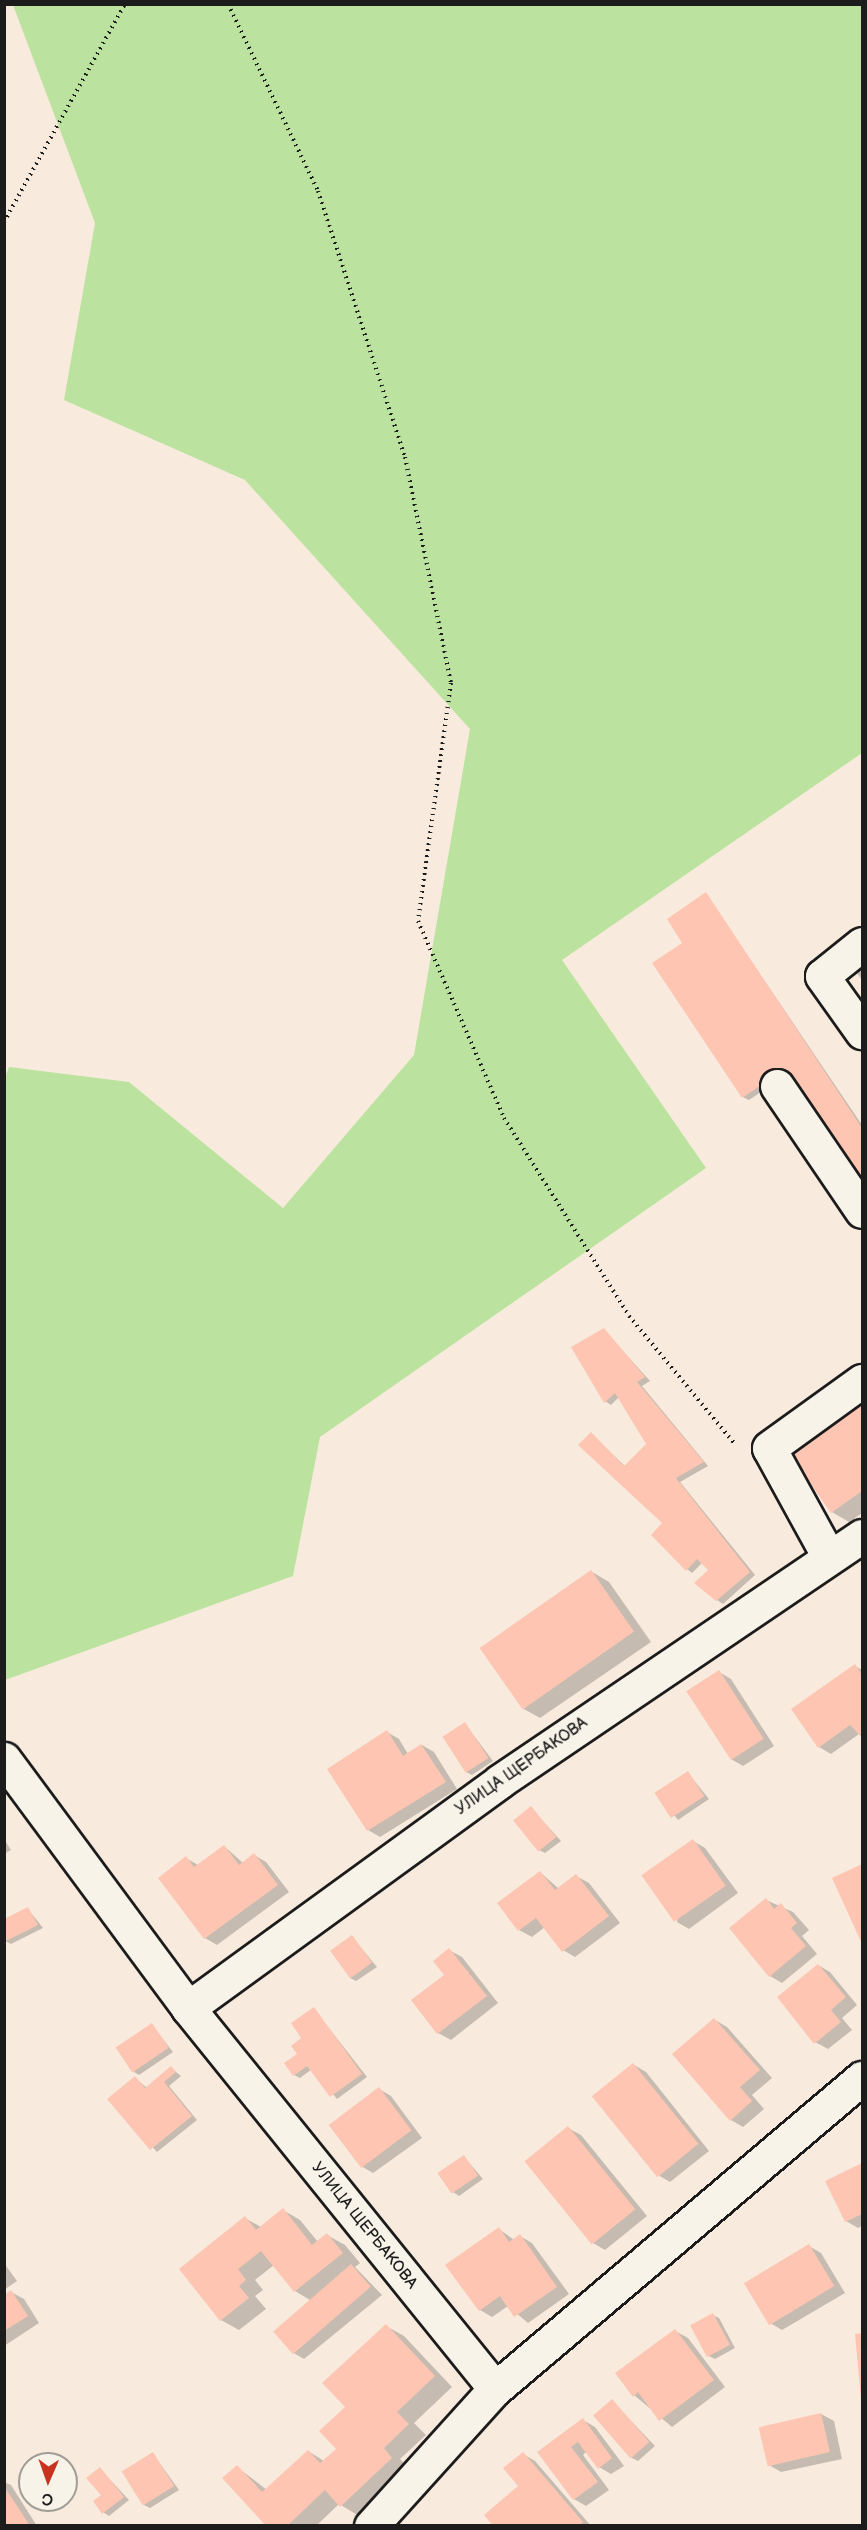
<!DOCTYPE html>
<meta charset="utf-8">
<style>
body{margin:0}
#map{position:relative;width:867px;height:2530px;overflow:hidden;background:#f8eadd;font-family:"Balsamiq Sans",sans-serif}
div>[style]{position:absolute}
.green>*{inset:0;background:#bbe39f}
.shadow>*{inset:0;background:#0003}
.building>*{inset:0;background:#fec6b2;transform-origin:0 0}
.path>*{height:4px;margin-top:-2px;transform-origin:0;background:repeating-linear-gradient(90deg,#1c1c1c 0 1.5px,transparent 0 6px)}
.roads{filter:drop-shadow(2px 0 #1c1c1c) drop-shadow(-2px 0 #1c1c1c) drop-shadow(0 2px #1c1c1c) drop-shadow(0 -2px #1c1c1c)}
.minor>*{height:33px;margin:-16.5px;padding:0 16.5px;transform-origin:16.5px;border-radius:16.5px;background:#f7f3e8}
span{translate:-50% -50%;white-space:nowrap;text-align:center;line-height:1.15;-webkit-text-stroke:6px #f7f3e8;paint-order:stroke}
.street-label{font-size:16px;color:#1c1c1c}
.frame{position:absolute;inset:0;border:6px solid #1c1c1c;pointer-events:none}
.north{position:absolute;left:18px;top:2452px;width:60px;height:60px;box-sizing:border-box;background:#f7f3e8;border:2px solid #9f9d96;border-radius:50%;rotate:182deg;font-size:16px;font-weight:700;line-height:24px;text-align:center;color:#1c1c1c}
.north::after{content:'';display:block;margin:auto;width:21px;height:27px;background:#c8321e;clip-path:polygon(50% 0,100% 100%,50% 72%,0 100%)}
</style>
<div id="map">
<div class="green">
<div style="clip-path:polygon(13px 5px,862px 5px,862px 753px,562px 960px,706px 1168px,320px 1437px,293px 1576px,5px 1680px,4px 1080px,9px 1067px,129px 1082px,283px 1208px,414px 1055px,470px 729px,245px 480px,64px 400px,95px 223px)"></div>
</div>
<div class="shadow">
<div style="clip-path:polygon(706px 894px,862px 1125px,862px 1199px,782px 1078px,749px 1100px,743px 1097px,684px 943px)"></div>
<div style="clip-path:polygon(862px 969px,862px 980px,857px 973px)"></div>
<div style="clip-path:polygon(604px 1330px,650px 1381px,642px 1386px,708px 1466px,680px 1482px,755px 1575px,723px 1604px,717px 1600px,710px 1570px,703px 1562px,692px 1573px,687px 1569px,664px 1523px,591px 1434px,626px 1467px,648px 1444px,619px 1397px,611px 1405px,605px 1401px)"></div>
<div style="clip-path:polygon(862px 1403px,862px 1513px,849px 1522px,832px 1512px,790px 1452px)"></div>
<div style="clip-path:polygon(592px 1572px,609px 1582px,651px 1642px,540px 1718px,522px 1708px)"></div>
<div style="clip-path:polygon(855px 1666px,862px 1670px,862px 1738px,859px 1734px,831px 1754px,819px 1747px)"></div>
<div style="clip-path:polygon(719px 1672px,731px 1679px,774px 1746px,743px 1766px,731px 1759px)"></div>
<div style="clip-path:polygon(465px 1724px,493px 1761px,472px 1775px,466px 1772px)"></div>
<div style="clip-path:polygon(387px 1732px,399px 1739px,408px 1754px,422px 1745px,434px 1752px,457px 1789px,380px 1837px,368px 1830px)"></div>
<div style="clip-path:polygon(688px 1773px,709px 1799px,678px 1820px,657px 1793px)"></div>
<div style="clip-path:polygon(531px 1808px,561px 1841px,545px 1853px,539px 1850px)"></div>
<div style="clip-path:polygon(4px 1839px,11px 1850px,4px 1854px)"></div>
<div style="clip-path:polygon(693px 1841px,705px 1848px,738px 1893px,689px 1929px,677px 1922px)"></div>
<div style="clip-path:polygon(224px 1846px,243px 1863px,254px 1855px,266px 1862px,289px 1892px,217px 1945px,205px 1938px,186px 1858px,198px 1865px)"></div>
<div style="clip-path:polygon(862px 1865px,862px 1940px,834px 1878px)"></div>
<div style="clip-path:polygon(540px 1872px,559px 1889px,576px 1876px,589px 1883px,620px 1923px,575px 1957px,563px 1950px,545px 1927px,532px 1937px,519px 1930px)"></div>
<div style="clip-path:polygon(766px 1900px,793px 1912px,809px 1930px,802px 1936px,817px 1954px,782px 1983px,770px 1976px)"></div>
<div style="clip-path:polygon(28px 1909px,43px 1928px,11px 1944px,5px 1941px)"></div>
<div style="clip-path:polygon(352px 1937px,377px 1967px,356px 1981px,350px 1978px)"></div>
<div style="clip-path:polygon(449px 1950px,462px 1957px,498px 2003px,451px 2040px,438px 2033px,413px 2001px,446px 1975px)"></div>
<div style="clip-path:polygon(818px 1965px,830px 1972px,857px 2005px,842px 2018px,852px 2030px,828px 2049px,815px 2042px)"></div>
<div style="clip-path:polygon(314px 2009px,367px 2077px,337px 2099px,312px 2069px,300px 2078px,294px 2075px)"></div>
<div style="clip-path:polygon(715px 2020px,727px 2027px,772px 2078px,752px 2095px,764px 2109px,743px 2127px,731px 2120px)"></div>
<div style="clip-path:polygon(152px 2025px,173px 2052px,139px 2075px,134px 2072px)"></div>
<div style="clip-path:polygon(634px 2065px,646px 2072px,709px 2151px,670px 2182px,658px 2175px)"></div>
<div style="clip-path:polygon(171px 2068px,181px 2076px,169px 2086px,197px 2120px,157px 2152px,109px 2099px,135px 2078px,147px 2088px)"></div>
<div style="clip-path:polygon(379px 2089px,391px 2096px,422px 2138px,373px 2173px,361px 2166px)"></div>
<div style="clip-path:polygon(568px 2128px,581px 2135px,647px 2216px,605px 2250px,593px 2243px,526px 2162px)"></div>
<div style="clip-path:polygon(464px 2157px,483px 2179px,459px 2196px,453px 2192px)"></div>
<div style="clip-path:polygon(862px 2165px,862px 2226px,858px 2228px,846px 2221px,827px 2182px)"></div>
<div style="clip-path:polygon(283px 2210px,300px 2220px,318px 2242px,327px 2235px,345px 2245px,360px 2263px,355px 2267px,382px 2295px,304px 2359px,292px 2352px,310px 2300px,295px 2291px,274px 2265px,255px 2280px,263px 2290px,255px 2296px,266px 2309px,239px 2330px,221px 2320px,245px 2218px,261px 2227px)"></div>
<div style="clip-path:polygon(499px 2229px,514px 2240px,520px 2236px,532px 2243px,569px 2294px,528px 2323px,508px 2306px,492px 2317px,480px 2310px)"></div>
<div style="clip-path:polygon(809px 2246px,821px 2253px,845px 2293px,782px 2330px,770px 2323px)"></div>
<div style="clip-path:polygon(4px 2263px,17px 2281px,4px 2290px)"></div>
<div style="clip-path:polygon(11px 2292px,24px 2299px,39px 2323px,4px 2346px,4px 2297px)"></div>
<div style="clip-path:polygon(713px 2315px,719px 2318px,735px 2348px,715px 2359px,709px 2356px)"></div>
<div style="clip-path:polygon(386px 2326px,404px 2336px,452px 2387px,414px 2423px,426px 2435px,400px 2459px,409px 2468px,359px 2516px,339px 2504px,316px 2526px,268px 2526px,237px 2467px,267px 2490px,308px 2451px,324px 2461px,338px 2449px,347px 2407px)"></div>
<div style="clip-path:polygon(675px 2331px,688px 2338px,725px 2387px,672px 2427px,634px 2395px)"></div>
<div style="clip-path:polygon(862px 2334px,862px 2401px,856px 2335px)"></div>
<div style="clip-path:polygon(612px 2401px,655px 2446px,638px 2461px,632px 2458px)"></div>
<div style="clip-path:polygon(821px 2414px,834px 2421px,842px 2459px,781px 2472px,769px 2465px)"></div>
<div style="clip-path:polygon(583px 2420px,595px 2427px,624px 2466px,611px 2474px,599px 2467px,587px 2451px,583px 2455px,609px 2490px,586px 2506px,574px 2499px,539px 2452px)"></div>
<div style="clip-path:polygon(153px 2454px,179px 2490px,150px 2508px,144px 2505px)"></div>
<div style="clip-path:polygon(523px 2454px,535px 2461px,591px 2526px,495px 2526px,520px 2486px)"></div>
<div style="clip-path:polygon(100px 2469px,129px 2500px,109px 2516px,103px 2512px)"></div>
<div style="clip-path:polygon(4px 2482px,11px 2485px,37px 2526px,4px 2526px)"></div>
</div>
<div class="building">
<div style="clip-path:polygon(706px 892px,862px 1128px,862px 1202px,777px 1074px,742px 1098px,652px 963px,682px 943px,667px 919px)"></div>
<div style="clip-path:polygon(604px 1328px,645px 1377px,637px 1382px,704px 1462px,676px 1478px,750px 1572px,716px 1601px,694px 1583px,708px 1570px,697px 1559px,686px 1571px,651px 1535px,662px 1523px,578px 1445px,591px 1432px,624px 1466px,646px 1444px,615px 1393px,604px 1403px,571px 1347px)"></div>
<div style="clip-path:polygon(862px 1401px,862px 1491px,831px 1513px,788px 1452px)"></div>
<div style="left:591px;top:1570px;width:75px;height:136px;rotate:55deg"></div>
<div style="clip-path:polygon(855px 1664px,862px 1675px,862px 1737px,850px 1725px,818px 1748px,791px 1709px)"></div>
<div style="left:719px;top:1670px;width:82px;height:39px;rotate:57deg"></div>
<div style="left:465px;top:1722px;width:43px;height:27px;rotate:57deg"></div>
<div style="clip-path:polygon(387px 1730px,403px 1756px,421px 1744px,446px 1782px,367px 1831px,327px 1769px)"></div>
<div style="left:688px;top:1771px;width:30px;height:40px;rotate:57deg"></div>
<div style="left:531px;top:1806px;width:40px;height:23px;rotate:51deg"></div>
<div style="left:693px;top:1839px;width:57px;height:63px;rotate:55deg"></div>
<div style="clip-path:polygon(224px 1845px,239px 1865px,254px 1853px,278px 1885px,204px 1939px,158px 1878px,186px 1856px,194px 1867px)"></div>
<div style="clip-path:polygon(862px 1864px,862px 1944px,832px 1878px)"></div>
<div style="clip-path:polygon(540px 1871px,555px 1890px,576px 1874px,609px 1916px,562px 1952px,536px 1918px,518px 1931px,497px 1903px)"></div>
<div style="clip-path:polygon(766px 1898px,774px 1909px,781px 1903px,797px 1923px,791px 1928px,806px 1946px,769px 1977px,729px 1928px)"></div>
<div style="clip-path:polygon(28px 1907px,38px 1925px,4px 1942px,4px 1919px)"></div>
<div style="left:352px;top:1935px;width:34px;height:27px;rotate:54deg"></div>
<div style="clip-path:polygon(449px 1948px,487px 1996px,437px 2034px,411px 2000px,444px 1975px,433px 1961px)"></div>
<div style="clip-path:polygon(818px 1964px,846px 1997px,831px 2010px,841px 2022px,814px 2044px,777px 1997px)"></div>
<div style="clip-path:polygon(314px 2007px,362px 2074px,330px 2097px,307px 2066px,293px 2076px,284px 2063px,297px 2054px,291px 2046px,301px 2038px,291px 2023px)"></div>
<div style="clip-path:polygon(714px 2018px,760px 2070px,740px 2087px,752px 2101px,730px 2121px,672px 2054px)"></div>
<div style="left:152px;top:2023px;width:30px;height:44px;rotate:56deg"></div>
<div style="left:633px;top:2063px;width:104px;height:53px;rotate:51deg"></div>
<div style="clip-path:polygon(171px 2066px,176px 2072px,164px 2082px,192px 2116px,150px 2150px,107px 2099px,135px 2076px,145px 2088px)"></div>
<div style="left:379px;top:2087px;width:54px;height:63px;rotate:53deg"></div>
<div style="left:568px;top:2126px;width:107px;height:56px;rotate:51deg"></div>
<div style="left:464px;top:2155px;width:25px;height:32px;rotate:56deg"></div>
<div style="clip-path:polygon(862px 2163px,862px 2214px,845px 2222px,825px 2181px)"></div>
<div style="clip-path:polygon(283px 2208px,312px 2245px,327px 2233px,343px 2253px,294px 2292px,261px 2251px,238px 2269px,246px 2280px,239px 2286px,249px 2298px,220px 2321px,179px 2269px,245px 2216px,256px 2230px)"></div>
<div style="clip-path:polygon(499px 2227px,509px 2242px,520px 2234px,557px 2287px,514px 2317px,500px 2296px,479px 2311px,445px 2265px)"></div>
<div style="left:809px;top:2244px;width:49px;height:76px;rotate:59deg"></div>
<div style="left:351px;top:2264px;width:30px;height:103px;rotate:49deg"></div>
<div style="clip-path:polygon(11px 2290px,28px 2316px,4px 2331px,4px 2295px)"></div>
<div style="left:713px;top:2313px;width:36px;height:26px;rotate:62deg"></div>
<div style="clip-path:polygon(386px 2324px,435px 2376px,397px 2412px,409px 2424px,384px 2448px,392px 2458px,340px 2507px,325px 2490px,287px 2526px,266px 2526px,222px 2478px,237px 2465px,262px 2492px,308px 2450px,320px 2463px,336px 2449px,319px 2431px,345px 2407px,322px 2383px)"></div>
<div style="clip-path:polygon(675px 2329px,714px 2380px,659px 2421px,638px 2392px,633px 2397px,615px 2373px)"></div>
<div style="clip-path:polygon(862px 2333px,862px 2400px,861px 2400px,855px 2334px)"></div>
<div style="left:612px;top:2399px;width:57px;height:25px;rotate:49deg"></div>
<div style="left:821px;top:2413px;width:40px;height:64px;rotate:77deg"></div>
<div style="clip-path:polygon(583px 2418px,612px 2458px,598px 2469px,578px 2442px,571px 2447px,598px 2482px,573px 2500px,537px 2452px)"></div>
<div style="left:153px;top:2452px;width:40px;height:37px;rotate:58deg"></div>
<div style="clip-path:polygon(523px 2452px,583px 2522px,579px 2526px,493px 2526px,484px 2515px,518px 2486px,503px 2468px)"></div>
<div style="clip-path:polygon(100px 2467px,124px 2497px,102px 2514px,93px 2501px,101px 2495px,86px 2478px)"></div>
<div style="clip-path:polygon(4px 2486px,30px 2526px,4px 2526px)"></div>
</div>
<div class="path">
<div style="left:228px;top:4px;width:208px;rotate:64.3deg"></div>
<div style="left:318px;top:191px;width:280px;rotate:71.9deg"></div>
<div style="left:405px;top:457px;width:231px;rotate:78.5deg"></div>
<div style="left:451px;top:683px;width:240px;rotate:97.9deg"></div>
<div style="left:418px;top:921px;width:215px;rotate:66.4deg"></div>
<div style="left:504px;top:1118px;width:234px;rotate:57.7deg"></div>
<div style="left:629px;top:1316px;width:165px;rotate:50.4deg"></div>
<div style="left:4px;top:222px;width:249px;rotate:-61deg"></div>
</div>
<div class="roads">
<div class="minor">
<div style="left:862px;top:944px;width:51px;rotate:141.3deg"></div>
<div style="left:822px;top:976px;width:69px;rotate:54.5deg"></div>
<div style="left:777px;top:1086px;width:151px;rotate:55.8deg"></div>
<div style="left:829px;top:1557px;width:124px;rotate:-118.8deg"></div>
<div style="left:769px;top:1448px;width:115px;rotate:-35.8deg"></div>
<div style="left:4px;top:1759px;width:310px;rotate:53.5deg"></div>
<div style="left:188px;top:2008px;width:489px;rotate:51.1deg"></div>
<div style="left:188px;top:2008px;width:386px;rotate:-36deg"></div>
<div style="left:500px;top:1781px;width:437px;rotate:-34.1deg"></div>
<div style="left:371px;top:2526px;width:185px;rotate:-47.9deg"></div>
<div style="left:495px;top:2389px;width:481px;rotate:-40.3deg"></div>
</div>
</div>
<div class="street-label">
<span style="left:522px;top:1767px;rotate:-35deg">УЛИЦА ЩЕРБАКОВА</span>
<span style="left:364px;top:2226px;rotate:51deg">УЛИЦА ЩЕРБАКОВА</span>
</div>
<div class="frame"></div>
<div class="north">С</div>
</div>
